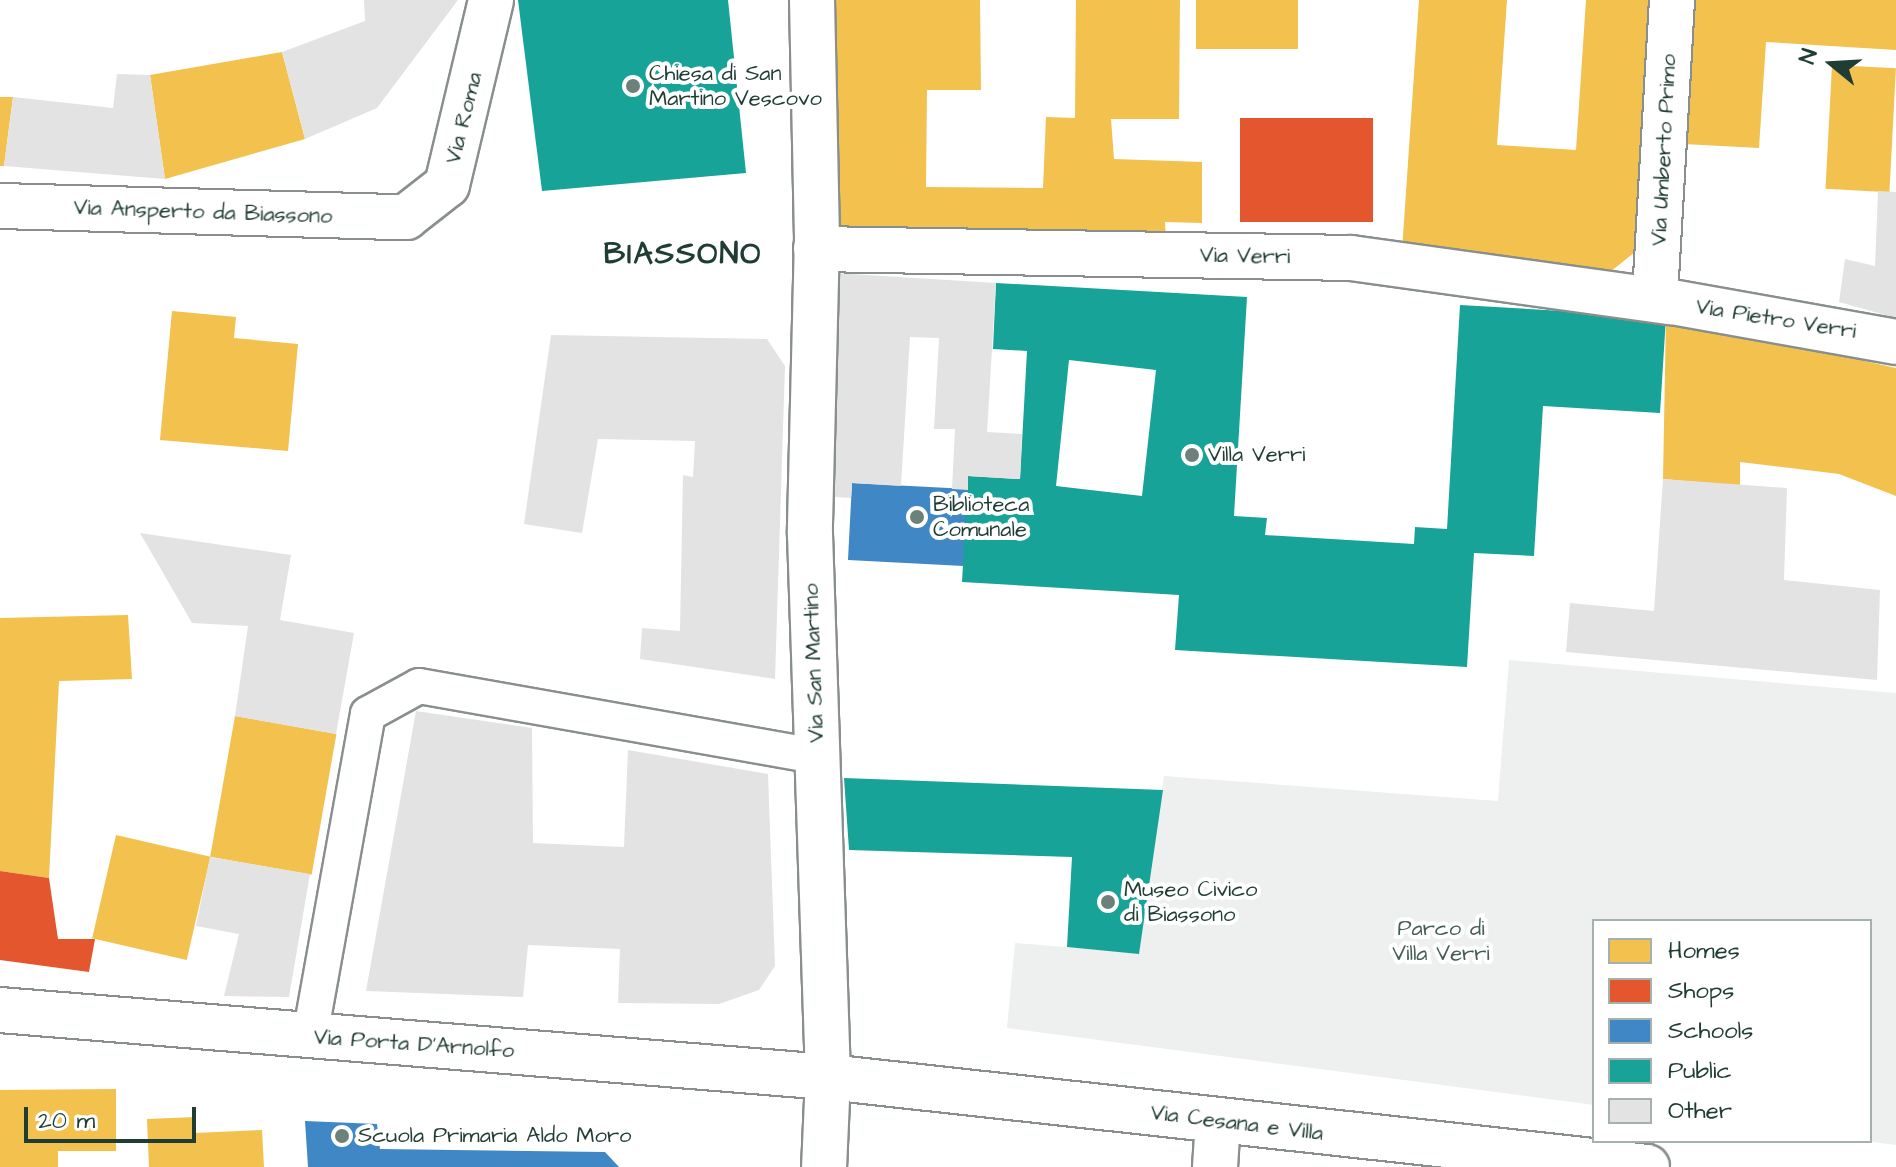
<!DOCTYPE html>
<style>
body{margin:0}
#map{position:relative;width:1896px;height:1167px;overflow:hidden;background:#fff;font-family:"Architects Daughter",sans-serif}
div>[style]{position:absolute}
.built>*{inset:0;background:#edf0ef}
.homes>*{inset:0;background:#f2c14e;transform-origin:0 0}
.shops>*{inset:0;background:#e4572e;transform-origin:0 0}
.schools>*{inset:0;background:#3f88c5;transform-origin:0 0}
.public>*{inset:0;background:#17a398}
.building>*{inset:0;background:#e2e3e2}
.roads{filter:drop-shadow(2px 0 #898f8d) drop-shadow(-2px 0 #898f8d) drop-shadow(0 2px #898f8d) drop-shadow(0 -2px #898f8d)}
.service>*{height:34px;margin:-17px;padding:0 17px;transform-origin:17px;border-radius:17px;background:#fff}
.minor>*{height:44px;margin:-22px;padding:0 22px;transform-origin:22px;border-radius:22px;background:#fff}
.tertiary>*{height:44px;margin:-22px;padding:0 22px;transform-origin:22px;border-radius:22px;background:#fff}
.secondary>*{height:44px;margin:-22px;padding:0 22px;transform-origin:22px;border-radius:22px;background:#fff}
.dots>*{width:22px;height:22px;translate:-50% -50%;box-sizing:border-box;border:4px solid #fff;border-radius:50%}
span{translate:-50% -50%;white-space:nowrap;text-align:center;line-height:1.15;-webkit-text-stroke:8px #fff;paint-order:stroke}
.poi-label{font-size:22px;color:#1f3d34}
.left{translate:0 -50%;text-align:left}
.street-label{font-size:22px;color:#1f3d34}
.park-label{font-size:22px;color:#455e57}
.district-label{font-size:30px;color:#1f3d34;font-weight:700;letter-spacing:2px}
.legend{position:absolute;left:1592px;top:919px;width:280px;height:224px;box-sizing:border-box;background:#fff;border:2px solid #a5b1ae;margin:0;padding:10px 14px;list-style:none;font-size:24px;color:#1f3d34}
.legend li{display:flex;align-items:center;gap:16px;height:40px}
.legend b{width:40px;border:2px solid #a5b1ae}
.north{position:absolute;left:1792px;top:24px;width:80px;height:80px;-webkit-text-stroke:6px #fff;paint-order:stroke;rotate:288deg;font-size:22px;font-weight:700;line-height:32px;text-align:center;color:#1f3d34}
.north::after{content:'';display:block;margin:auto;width:28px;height:36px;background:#1f3d34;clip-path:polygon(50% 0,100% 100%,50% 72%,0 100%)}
.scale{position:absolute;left:24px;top:1107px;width:172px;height:36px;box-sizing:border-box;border:4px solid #1f3d34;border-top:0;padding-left:10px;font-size:24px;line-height:28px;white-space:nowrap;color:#1f3d34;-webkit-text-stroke:6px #fff;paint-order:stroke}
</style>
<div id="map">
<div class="built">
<div style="clip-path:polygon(1509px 660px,1896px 693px,1896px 1145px,1865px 1141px,1870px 1141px,1870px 921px,1594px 921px,1594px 1105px,1007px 1028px,1015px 943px,1139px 953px,1164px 776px,1498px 801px)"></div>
</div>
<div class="homes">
<div style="clip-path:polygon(833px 0,980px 0,981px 90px,927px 90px,926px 187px,1043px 188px,1046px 117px,1075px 118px,1076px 0,1180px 0,1179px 119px,1111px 119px,1114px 159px,1202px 162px,1202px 223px,1165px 222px,1166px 240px,840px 240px)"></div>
<div style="left:1196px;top:0;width:102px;height:49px"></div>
<div style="clip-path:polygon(1419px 0,1507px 0,1497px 145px,1576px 150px,1586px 0,1652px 0,1635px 252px,1600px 280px,1402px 251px)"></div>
<div style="clip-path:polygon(1692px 0,1896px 0,1896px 50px,1766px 42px,1759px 148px,1683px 144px)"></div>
<div style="clip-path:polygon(282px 52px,305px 139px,165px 179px,150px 75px)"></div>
<div style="left:1832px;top:65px;width:64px;height:124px;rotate:3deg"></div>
<div style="clip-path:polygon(0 97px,13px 97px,4px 166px,0 166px)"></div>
<div style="clip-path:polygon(172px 311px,236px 317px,234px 338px,298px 344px,288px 451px,160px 440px)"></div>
<div style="clip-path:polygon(1666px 317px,1896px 368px,1896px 496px,1839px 474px,1740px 462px,1740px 486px,1663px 479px)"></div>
<div style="clip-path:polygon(128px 615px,132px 679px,59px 681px,49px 878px,0 871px,0 618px)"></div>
<div style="left:235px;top:716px;width:103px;height:143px;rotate:10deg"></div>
<div style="left:116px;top:835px;width:97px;height:106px;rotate:13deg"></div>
<div style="clip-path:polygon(116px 1089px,116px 1151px,58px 1151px,58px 1167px,0 1167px,0 1090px)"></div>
<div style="clip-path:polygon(195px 1117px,195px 1133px,262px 1130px,264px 1167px,149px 1167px,147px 1119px)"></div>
</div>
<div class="shops">
<div style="left:1240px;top:118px;width:133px;height:104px"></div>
<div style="clip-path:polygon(0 871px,49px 878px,58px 939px,95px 939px,89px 972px,0 960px)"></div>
</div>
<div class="schools">
<div style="left:852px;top:483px;width:116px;height:77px;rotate:3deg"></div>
<div style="clip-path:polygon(305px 1121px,377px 1124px,380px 1149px,605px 1152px,619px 1167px,308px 1167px)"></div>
</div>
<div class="public">
<div style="clip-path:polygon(518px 0,728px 0,746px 173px,542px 191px)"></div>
<div style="clip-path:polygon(evenodd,996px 283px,1247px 297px,1234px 516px,1267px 518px,1265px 535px,1414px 544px,1415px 527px,1447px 529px,1460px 305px,1666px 317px,1660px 413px,1543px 406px,1534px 556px,1474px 553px,1467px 667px,1175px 650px,1179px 595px,962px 582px,968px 476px,1020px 479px,1027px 351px,993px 349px,996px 283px,1069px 360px,1156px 370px,1142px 496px,1056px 486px,1069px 360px)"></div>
<div style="clip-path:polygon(844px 778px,1163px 790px,1139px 954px,1067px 947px,1072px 857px,849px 850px)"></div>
</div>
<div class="building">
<div style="clip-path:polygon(364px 0,458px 0,377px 108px,305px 139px,282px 52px,365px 21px)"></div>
<div style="clip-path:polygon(117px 74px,150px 75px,165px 179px,4px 166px,13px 97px,113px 108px)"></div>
<div style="clip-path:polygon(1878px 191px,1896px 192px,1896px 318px,1839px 302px,1845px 259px,1875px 266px)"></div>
<div style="clip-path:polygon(835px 273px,996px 283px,987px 432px,1022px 434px,1020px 479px,968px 476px,968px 490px,952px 489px,955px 429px,934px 429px,939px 338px,910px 337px,901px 486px,852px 483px,851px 498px,820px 496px)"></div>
<div style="clip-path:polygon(551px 335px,767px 339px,785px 366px,775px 679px,640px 659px,642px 628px,680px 631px,683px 475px,693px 477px,695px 441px,598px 439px,582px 533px,524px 524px)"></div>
<div style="clip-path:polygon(1663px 479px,1787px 488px,1784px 580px,1880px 590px,1877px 680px,1566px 652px,1570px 603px,1654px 611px)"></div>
<div style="clip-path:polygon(140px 533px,291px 555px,280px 620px,354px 633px,336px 734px,235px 716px,248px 626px,192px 623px)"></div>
<div style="clip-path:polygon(416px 711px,532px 728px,533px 843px,624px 847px,628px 750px,768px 774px,775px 966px,759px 990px,719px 1004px,618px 1003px,620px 949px,528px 945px,523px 997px,366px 991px)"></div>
<div style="clip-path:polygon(210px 857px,310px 874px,289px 997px,224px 996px,239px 934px,196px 926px)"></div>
</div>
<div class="roads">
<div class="service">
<div style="left:310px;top:1036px;width:327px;rotate:-79.8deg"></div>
<div style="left:368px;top:714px;width:58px;rotate:-28.8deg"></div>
<div style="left:419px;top:686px;width:404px;rotate:10deg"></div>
</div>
<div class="minor">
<div style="left:812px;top:0;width:238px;rotate:88.8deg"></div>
<div style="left:817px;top:238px;width:296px;rotate:91.4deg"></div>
<div style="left:810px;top:534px;width:543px;rotate:88.1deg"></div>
<div style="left:828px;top:1077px;width:90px;rotate:92.5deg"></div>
<div style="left:1672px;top:0;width:299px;rotate:93.3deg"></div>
<div style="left:1655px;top:299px;width:245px;rotate:10.1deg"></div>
<div style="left:0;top:206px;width:406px;rotate:1.6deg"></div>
<div style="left:406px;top:217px;width:52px;rotate:-38deg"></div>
<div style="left:447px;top:185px;width:190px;rotate:-76.6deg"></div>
<div style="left:816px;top:249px;width:535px;rotate:0.96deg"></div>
<div style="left:1351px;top:258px;width:322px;rotate:7.9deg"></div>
</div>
<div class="tertiary">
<div style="left:1215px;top:1167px;width:47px;rotate:-86.3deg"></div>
</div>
<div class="secondary">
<div style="left:0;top:1010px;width:831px;rotate:4.63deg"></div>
<div style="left:828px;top:1077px;width:824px;rotate:6.27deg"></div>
</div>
</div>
<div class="dots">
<div style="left:633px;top:86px;background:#6d817b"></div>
<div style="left:1192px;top:455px;background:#6d817b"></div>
<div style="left:917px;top:517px;background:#6d817b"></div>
<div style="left:1108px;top:902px;background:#6d817b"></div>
<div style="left:342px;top:1136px;background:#6d817b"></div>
</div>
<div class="poi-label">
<span class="left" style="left:649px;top:86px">Chiesa di San<br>Martino Vescovo</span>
<span class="left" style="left:1208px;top:455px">Villa Verri</span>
<span class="left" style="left:933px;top:517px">Biblioteca<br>Comunale</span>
<span class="left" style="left:1124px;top:902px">Museo Civico<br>di Biassono</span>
<span class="left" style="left:358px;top:1136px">Scuola Primaria Aldo Moro</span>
</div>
<div class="street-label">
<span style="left:464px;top:118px;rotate:-76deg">Via Roma</span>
<span style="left:1664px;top:150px;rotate:-87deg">Via Umberto Primo</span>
<span style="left:203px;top:212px;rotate:2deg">Via Ansperto da Biassono</span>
<span style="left:1245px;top:256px;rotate:1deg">Via Verri</span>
<span style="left:1776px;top:319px;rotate:9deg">Via Pietro Verri</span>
<span style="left:814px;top:663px;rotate:-92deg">Via San Martino</span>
<span style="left:414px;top:1044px;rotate:4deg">Via Porta D'Arnolfo</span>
<span style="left:1237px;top:1123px;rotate:7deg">Via Cesana e Villa</span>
</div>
<div class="park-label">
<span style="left:1441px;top:941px">Parco di<br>Villa Verri</span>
</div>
<div class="district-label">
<span style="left:683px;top:254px">BIASSONO</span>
</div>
<ul class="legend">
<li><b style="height:22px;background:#f2c14e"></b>Homes</li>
<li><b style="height:22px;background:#e4572e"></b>Shops</li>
<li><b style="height:22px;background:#3f88c5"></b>Schools</li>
<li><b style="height:22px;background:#17a398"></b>Public</li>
<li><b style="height:22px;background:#e2e3e2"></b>Other</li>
</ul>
<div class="north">N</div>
<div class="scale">20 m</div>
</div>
